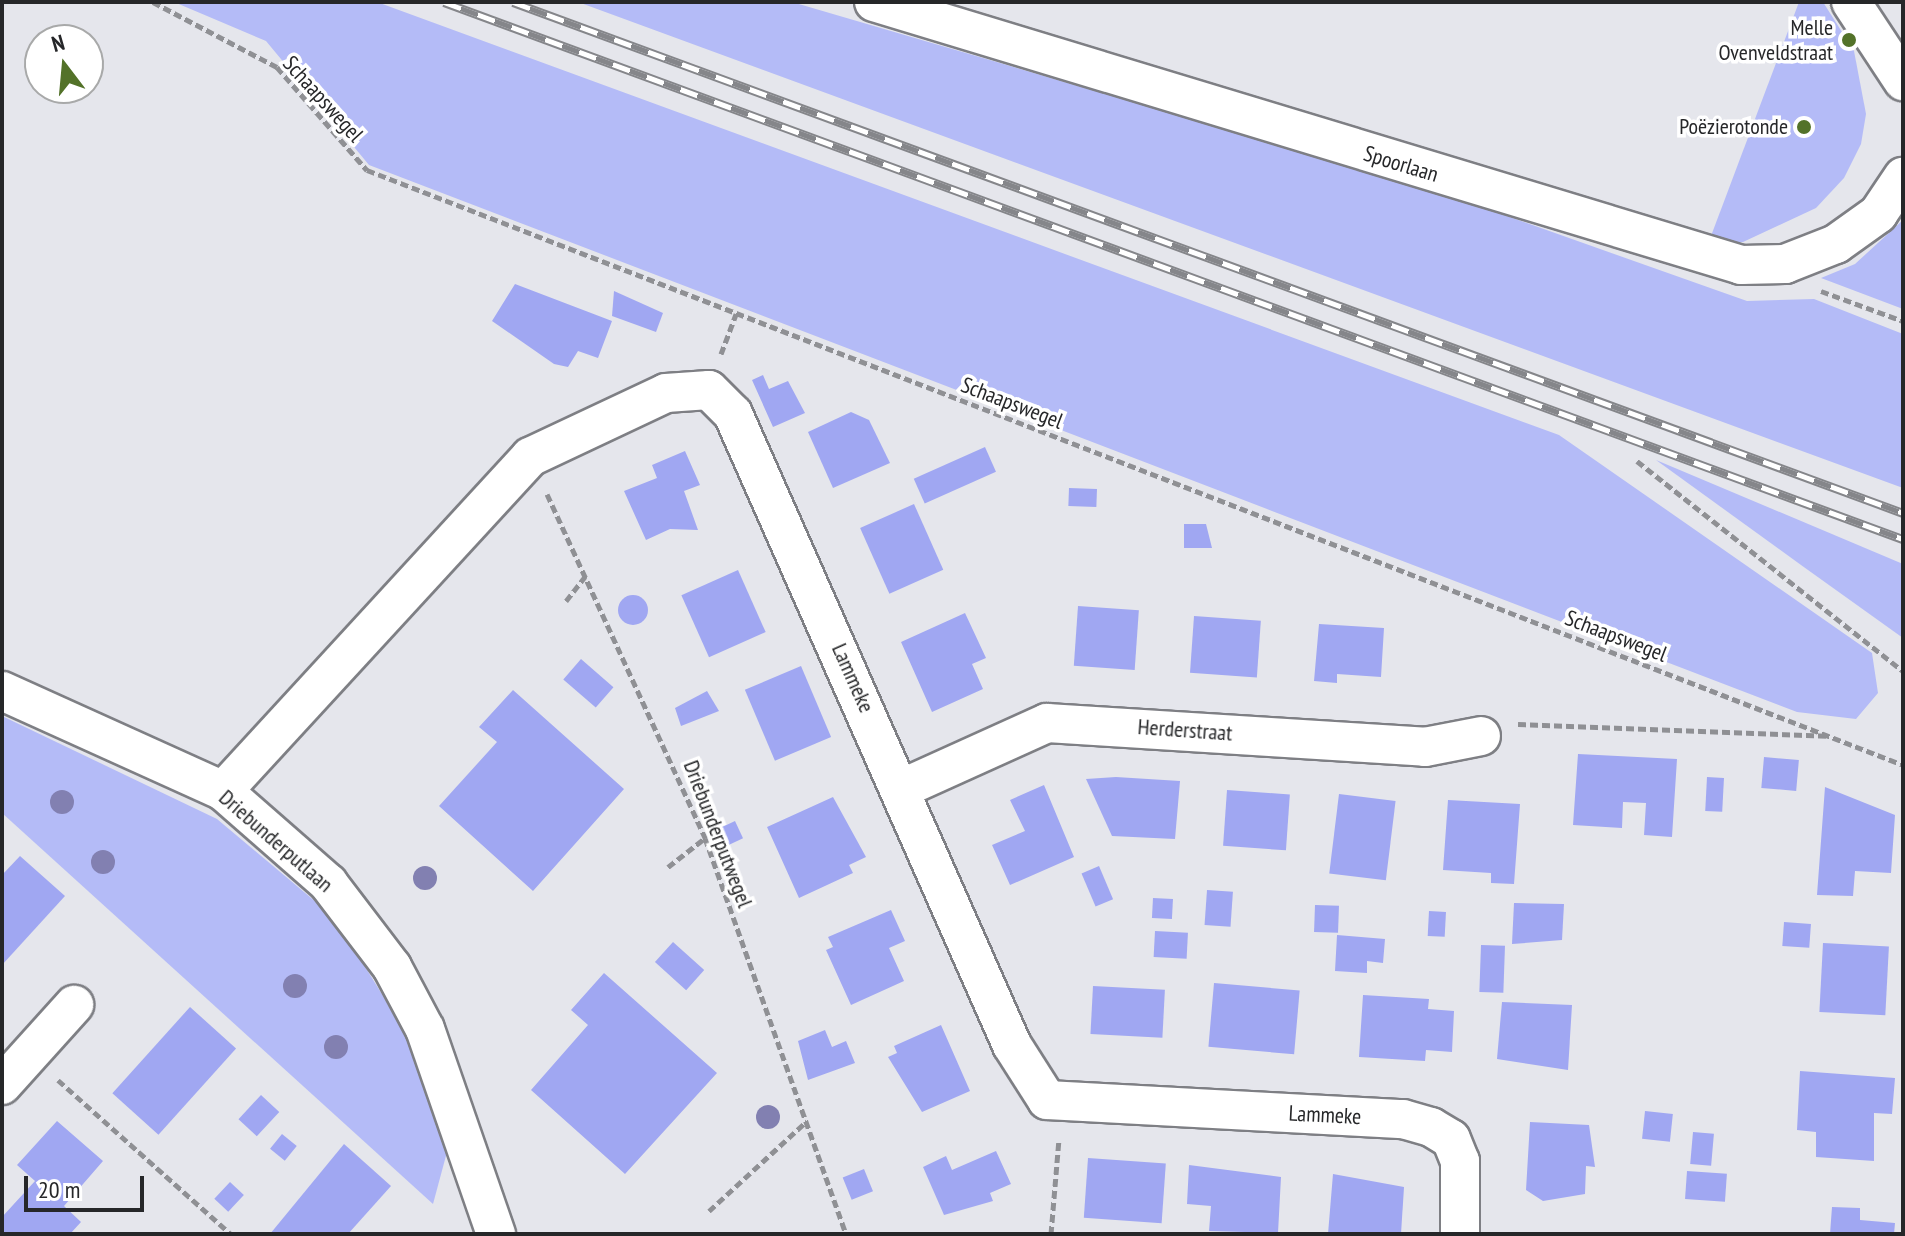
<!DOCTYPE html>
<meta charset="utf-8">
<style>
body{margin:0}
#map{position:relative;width:1905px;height:1236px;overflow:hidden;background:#e5e6ec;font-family:"PT Sans Narrow",sans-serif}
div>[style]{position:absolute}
.green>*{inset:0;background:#b4bbf7}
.building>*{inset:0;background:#a0a7f2;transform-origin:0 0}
.round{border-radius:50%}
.path>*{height:5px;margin-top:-2.5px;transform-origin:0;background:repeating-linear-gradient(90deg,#8f9094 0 8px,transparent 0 12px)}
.roads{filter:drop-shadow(2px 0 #7e7f84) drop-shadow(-2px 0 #7e7f84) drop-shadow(0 2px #7e7f84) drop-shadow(0 -2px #7e7f84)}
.street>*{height:38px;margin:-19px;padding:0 19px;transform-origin:19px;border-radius:19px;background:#fff}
.rail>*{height:9px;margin-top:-4.5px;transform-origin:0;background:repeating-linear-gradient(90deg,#fff 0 18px,#85868a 0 36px);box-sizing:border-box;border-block:2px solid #85868a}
.trees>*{width:24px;height:24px;margin:-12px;border-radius:50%;background:#8280b1}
.dots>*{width:22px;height:22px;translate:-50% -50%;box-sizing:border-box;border:4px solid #fff;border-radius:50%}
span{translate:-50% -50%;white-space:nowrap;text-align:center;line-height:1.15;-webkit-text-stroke:7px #fff;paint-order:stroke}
.poi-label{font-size:22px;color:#262729}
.right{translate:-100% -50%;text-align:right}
.street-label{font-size:22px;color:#262729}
.frame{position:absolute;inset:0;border:4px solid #262729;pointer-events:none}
.north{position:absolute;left:24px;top:24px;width:80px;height:80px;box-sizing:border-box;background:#fff;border:2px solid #a8a9a9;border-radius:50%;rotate:344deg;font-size:22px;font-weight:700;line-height:32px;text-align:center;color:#262729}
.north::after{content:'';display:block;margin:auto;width:28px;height:36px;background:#537229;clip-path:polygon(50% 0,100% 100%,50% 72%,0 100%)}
.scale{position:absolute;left:24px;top:1176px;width:120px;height:36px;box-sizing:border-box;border:4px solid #262729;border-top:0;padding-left:10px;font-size:24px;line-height:28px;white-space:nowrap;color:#262729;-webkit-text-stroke:6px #fff;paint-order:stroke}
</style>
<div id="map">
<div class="green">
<div style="clip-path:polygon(174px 2px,377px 2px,1559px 435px,1872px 653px,1878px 693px,1856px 719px,1797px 712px,369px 165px,266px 41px)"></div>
<div style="clip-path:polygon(578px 2px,792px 2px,1439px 192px,1747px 301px,1814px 299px,1903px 334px,1903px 488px)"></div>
<div style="clip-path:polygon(1799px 2px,1823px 2px,1854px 51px,1866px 114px,1861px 144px,1844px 178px,1816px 208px,1743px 242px,1708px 244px)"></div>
<div style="clip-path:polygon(1903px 220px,1903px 309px,1821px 278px,1855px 264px)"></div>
<div style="clip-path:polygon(1656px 460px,1903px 564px,1903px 638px,1801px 565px)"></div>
<div style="clip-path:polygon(2px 716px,217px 819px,335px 918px,409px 1038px,436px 1114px,447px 1152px,433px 1204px,2px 813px)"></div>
</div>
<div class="building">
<div style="clip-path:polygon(515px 284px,612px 321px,598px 358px,578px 351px,568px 367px,554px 364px,492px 321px)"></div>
<div style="clip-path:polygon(614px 291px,663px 313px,656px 332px,612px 316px)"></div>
<div style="clip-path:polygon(763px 375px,769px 389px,788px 381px,805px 413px,773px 427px,752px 380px)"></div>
<div style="clip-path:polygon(851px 412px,869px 420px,890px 463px,833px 488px,808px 432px)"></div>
<div style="left:985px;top:447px;width:27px;height:78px;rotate:66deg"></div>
<div style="clip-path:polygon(685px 451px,700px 485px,684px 491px,698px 530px,670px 529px,646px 540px,624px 491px,657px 478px,652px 465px)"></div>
<div style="left:1069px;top:488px;width:28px;height:18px;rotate:2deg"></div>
<div style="left:914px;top:504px;width:72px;height:59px;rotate:66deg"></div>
<div style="clip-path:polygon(1184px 524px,1206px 524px,1212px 548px,1184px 548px)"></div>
<div style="left:738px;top:570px;width:68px;height:62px;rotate:66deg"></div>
<div class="round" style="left:618px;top:595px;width:30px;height:30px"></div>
<div style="left:1078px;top:606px;width:61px;height:60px;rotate:4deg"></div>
<div style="clip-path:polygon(965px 613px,986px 658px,972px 664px,983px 689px,932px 712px,901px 642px)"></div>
<div style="left:1194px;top:616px;width:67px;height:57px;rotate:4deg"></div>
<div style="clip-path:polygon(1319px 624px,1384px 628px,1381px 677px,1337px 674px,1337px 683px,1314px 681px)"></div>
<div style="left:581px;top:659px;width:43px;height:27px;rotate:41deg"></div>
<div style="left:801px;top:666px;width:77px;height:61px;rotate:67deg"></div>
<div style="clip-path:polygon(513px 690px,624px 789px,533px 891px,439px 806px,497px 742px,479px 727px)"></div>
<div style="clip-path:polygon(707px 691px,719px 711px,681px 726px,675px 708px)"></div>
<div style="clip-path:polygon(1578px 754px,1677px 759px,1672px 837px,1644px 835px,1646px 803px,1623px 802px,1622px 828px,1573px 825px)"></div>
<div style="left:1764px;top:757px;width:35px;height:31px;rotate:5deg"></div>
<div style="clip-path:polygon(1116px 777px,1180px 781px,1175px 839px,1112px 836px,1086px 779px)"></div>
<div style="left:1707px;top:777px;width:17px;height:34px;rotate:3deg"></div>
<div style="clip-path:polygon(1044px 785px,1074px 857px,1010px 885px,992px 845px,1025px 831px,1010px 800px)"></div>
<div style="clip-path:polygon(1825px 787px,1895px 815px,1891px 873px,1855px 871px,1853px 896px,1817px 895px)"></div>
<div style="left:1227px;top:790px;width:63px;height:56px;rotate:4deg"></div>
<div style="left:1339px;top:794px;width:57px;height:80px;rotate:7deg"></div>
<div style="clip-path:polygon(833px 797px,866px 857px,849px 865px,853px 873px,799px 898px,767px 827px)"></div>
<div style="clip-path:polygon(1448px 800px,1520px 804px,1514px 884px,1491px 883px,1491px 873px,1443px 870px)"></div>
<div style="left:735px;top:821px;width:19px;height:20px;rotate:65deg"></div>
<div style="clip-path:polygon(20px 856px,65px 896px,2px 965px,2px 875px)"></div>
<div style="left:1099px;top:866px;width:36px;height:19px;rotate:67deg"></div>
<div style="left:1207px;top:890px;width:26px;height:35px;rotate:4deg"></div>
<div style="left:1153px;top:898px;width:20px;height:20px;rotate:3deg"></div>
<div style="clip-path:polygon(1514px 903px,1564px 904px,1562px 940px,1512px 944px)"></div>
<div style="left:1315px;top:905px;width:24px;height:27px;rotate:2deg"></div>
<div style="clip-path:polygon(891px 910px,905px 941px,889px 948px,904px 981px,851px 1005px,826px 950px,833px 947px,828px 937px)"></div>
<div style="left:1429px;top:911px;width:17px;height:25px;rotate:3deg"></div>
<div style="left:1784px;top:922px;width:27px;height:24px;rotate:4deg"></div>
<div style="left:1155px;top:931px;width:33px;height:26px;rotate:3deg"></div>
<div style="clip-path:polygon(1337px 935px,1385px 939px,1383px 963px,1367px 961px,1367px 973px,1335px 971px)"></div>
<div style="left:673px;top:942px;width:42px;height:27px;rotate:42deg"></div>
<div style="left:1823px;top:943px;width:66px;height:69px;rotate:3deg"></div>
<div style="left:1481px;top:945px;width:24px;height:47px;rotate:2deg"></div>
<div style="clip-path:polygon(604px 973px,717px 1073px,625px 1174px,531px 1090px,588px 1025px,571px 1010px)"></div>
<div style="left:1214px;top:983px;width:86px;height:64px;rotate:5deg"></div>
<div style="left:1093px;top:986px;width:72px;height:48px;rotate:3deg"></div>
<div style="clip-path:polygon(1363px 995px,1429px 999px,1428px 1009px,1454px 1011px,1452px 1052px,1426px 1050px,1425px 1061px,1359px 1057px)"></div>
<div style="clip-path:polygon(1502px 1002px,1572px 1005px,1568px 1070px,1497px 1059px)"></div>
<div style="left:190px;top:1007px;width:62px;height:116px;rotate:42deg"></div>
<div style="clip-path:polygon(941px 1025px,970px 1091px,922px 1112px,888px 1057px,897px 1053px,894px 1046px)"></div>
<div style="clip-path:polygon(825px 1030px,832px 1047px,846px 1041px,855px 1063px,808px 1080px,798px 1041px)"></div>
<div style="clip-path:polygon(1800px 1071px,1895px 1078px,1892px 1114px,1874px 1113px,1874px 1161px,1816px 1157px,1816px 1132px,1797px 1130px)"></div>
<div style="left:261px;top:1095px;width:25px;height:33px;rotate:43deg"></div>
<div style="left:1645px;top:1111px;width:28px;height:28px;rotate:6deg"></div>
<div style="clip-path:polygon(57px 1121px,103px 1161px,64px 1206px,81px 1222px,70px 1234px,2px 1234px,2px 1217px,35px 1181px,17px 1165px)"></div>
<div style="clip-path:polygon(1530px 1122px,1589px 1125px,1595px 1167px,1586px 1166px,1585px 1194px,1543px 1201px,1526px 1190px)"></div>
<div style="left:1693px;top:1132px;width:21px;height:32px;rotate:5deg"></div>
<div style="left:282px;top:1134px;width:19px;height:19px;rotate:39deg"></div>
<div style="clip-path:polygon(344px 1144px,391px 1186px,348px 1234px,270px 1234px)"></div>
<div style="clip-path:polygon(996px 1151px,1011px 1184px,990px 1193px,993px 1201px,944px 1215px,923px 1167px,946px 1156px,952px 1170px)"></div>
<div style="left:1088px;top:1158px;width:78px;height:60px;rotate:4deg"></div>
<div style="clip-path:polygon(1189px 1165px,1281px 1177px,1278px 1233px,1209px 1231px,1211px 1206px,1187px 1204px)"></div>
<div style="left:864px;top:1169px;width:24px;height:23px;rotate:68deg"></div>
<div style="left:1687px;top:1171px;width:40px;height:28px;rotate:4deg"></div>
<div style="clip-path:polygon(1333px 1174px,1404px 1187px,1401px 1234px,1328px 1234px)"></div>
<div style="left:230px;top:1182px;width:19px;height:23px;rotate:43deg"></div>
<div style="clip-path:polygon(1832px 1207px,1860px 1208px,1860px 1220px,1895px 1223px,1894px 1234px,1830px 1234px)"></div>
</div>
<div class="path">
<div style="left:153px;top:2px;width:140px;rotate:27.7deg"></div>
<div style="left:277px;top:67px;width:137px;rotate:48.9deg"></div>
<div style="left:367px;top:170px;width:1647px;rotate:21.17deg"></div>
<div style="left:1821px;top:291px;width:87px;rotate:20.1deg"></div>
<div style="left:721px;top:354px;width:43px;rotate:-69.4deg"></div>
<div style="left:1637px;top:461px;width:339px;rotate:38.3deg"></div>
<div style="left:547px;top:494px;width:379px;rotate:65.3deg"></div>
<div style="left:705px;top:838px;width:420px;rotate:70.4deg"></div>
<div style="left:566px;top:601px;width:31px;rotate:-52deg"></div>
<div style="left:1518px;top:724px;width:309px;rotate:2.2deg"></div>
<div style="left:668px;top:867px;width:47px;rotate:-38.1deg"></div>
<div style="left:58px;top:1080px;width:232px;rotate:41.7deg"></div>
<div style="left:709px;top:1211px;width:133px;rotate:-42.6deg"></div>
<div style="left:1051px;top:1234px;width:95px;rotate:-85.2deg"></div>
</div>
<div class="roads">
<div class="street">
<div style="left:874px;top:2px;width:906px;rotate:16.87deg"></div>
<div style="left:1741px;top:265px;width:44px;rotate:-1.3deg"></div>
<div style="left:1785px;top:264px;width:55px;rotate:-21.4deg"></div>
<div style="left:1836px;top:244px;width:52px;rotate:-35.5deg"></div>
<div style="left:1878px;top:214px;width:45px;rotate:-56deg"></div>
<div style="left:1851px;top:2px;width:95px;rotate:56.6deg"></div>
<div style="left:2px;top:691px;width:243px;rotate:24.3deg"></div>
<div style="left:223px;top:791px;width:140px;rotate:41.2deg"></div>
<div style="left:328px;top:883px;width:106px;rotate:52.7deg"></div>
<div style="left:392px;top:967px;width:70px;rotate:62deg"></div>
<div style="left:425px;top:1029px;width:217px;rotate:70.9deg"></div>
<div style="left:903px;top:788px;width:158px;rotate:-24.3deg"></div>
<div style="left:1047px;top:723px;width:379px;rotate:3.6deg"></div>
<div style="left:1425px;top:747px;width:57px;rotate:-11.1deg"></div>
<div style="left:223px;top:791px;width:454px;rotate:-47.4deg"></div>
<div style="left:530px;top:457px;width:150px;rotate:-25.2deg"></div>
<div style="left:666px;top:393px;width:43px;rotate:-4deg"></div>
<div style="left:709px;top:390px;width:34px;rotate:45deg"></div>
<div style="left:733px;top:414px;width:690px;rotate:66.15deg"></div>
<div style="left:1012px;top:1045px;width:65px;rotate:57.5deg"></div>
<div style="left:1047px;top:1100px;width:357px;rotate:3.1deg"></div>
<div style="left:1403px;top:1119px;width:29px;rotate:16deg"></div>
<div style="left:1431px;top:1127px;width:23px;rotate:31deg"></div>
<div style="left:1451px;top:1139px;width:24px;rotate:68deg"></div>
<div style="left:1460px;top:1161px;width:73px;rotate:90deg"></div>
<div style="left:2px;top:1085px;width:108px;rotate:-48deg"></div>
</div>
</div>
<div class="rail">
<div style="left:444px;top:2px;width:1555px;rotate:20.21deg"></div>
<div style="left:513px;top:2px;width:1481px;rotate:20.18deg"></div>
</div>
<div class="trees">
<div style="left:62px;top:802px"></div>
<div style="left:103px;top:862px"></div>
<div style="left:425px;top:878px"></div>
<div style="left:295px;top:986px"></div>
<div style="left:336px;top:1047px"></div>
<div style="left:768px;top:1117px"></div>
</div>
<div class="dots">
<div style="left:1849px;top:40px;background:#537229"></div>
<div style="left:1804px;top:127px;background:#537229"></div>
</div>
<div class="poi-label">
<span class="right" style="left:1833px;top:40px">Melle<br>Ovenveldstraat</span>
<span class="right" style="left:1788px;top:127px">Poëzierotonde</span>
</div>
<div class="street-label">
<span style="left:323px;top:99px;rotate:48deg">Schaapswegel</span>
<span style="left:1401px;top:164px;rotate:17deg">Spoorlaan</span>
<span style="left:1012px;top:403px;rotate:21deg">Schaapswegel</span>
<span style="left:1616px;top:636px;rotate:21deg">Schaapswegel</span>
<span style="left:853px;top:678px;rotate:66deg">Lammeke</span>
<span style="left:1185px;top:730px;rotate:4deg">Herderstraat</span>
<span style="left:718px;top:834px;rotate:69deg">Driebunderputwegel</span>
<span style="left:276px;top:841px;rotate:41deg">Driebunderputlaan</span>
<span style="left:1325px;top:1115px;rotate:3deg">Lammeke</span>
</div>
<div class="frame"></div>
<div class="north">N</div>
<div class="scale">20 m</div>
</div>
